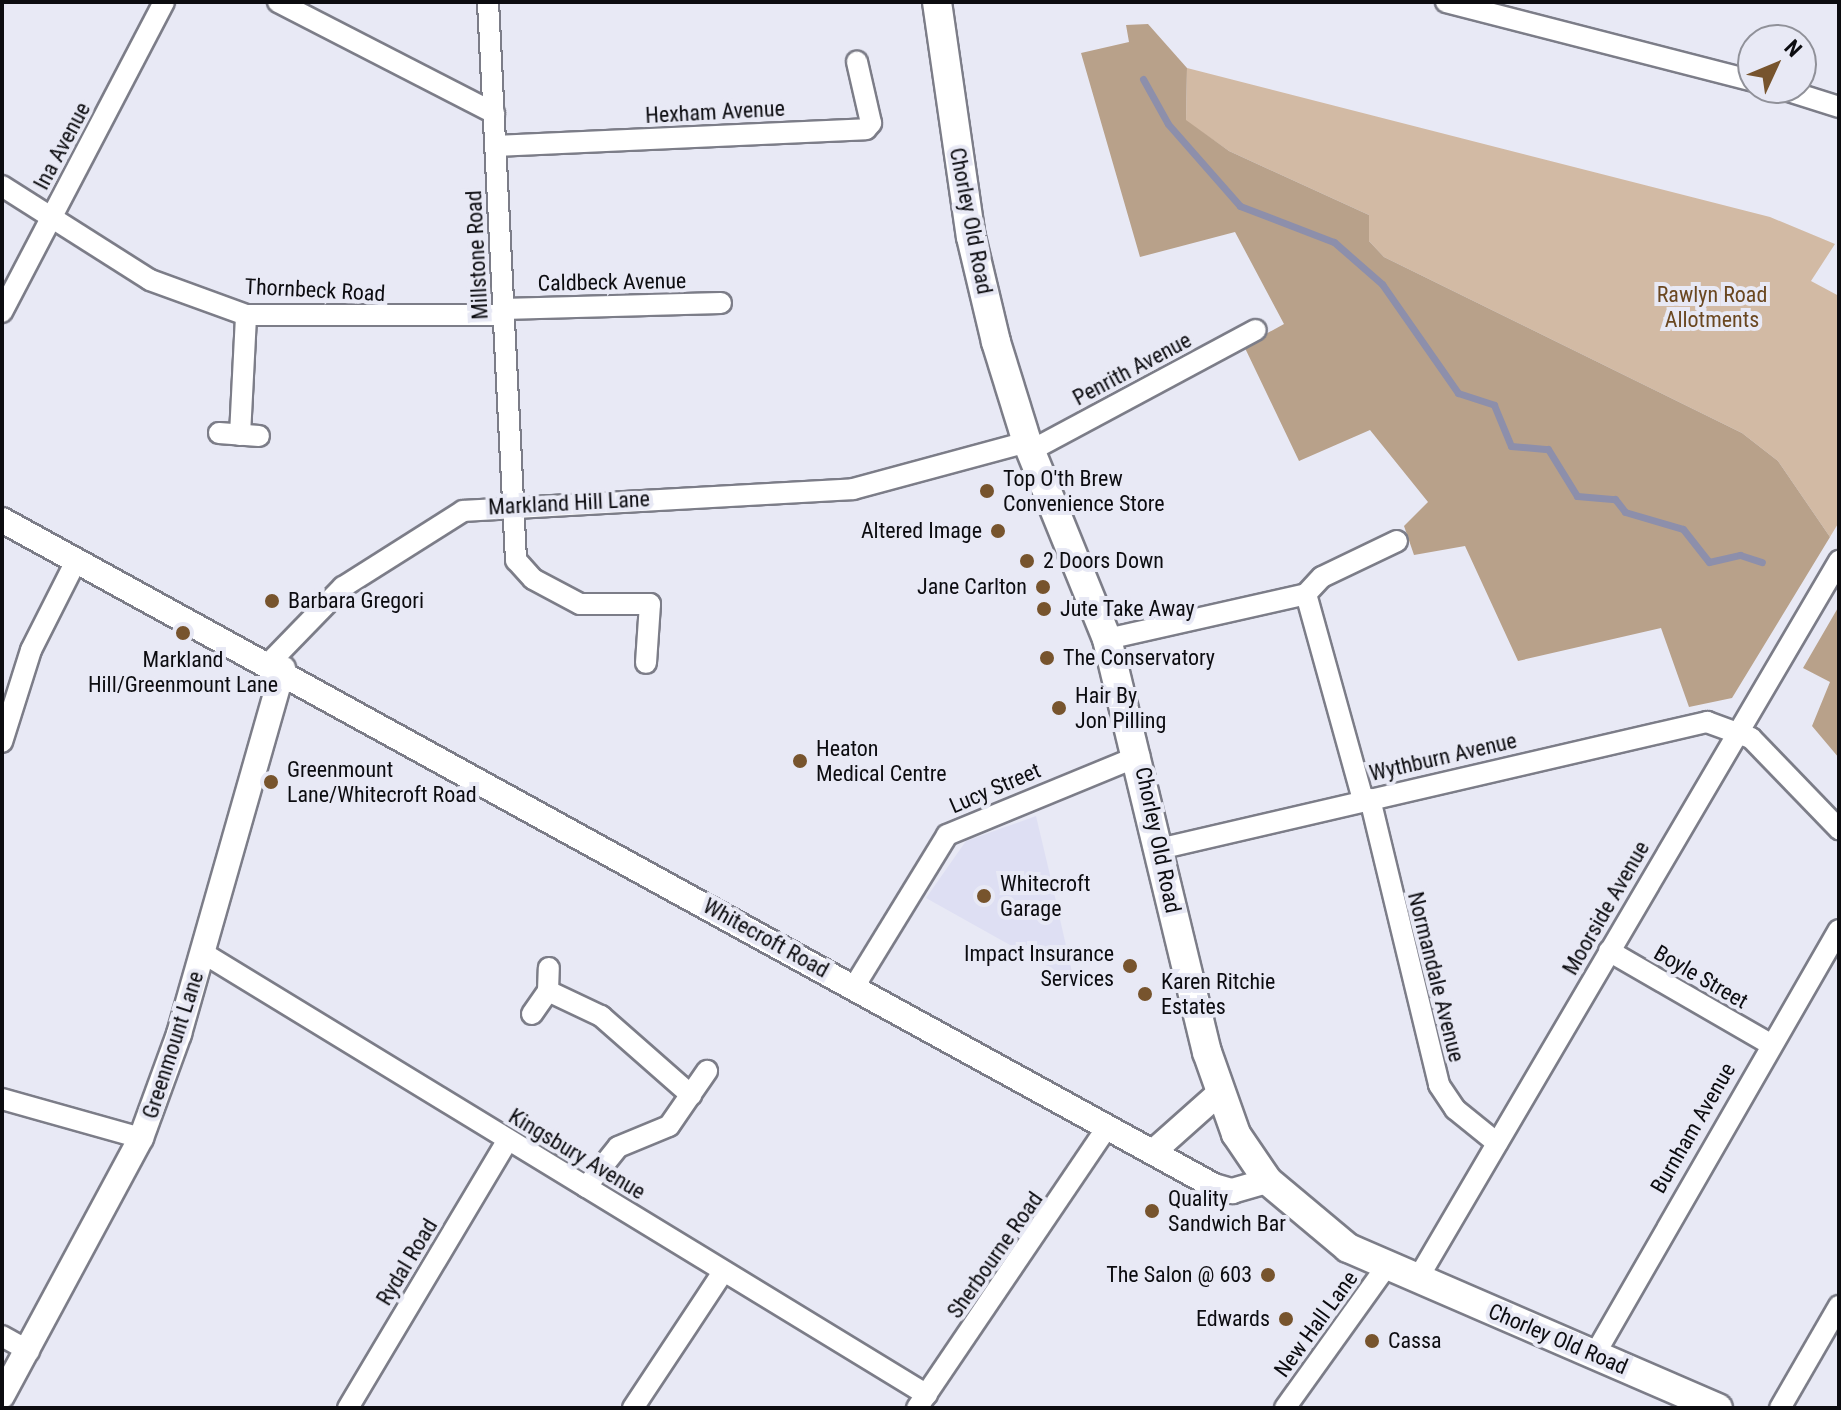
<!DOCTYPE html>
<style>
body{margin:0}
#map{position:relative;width:1841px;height:1410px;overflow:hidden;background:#e8e9f5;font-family:"Roboto Condensed",sans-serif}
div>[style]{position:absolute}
.built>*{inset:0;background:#dedff3}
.green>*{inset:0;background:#d2baa4}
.forest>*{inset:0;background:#b8a18a}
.stream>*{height:7px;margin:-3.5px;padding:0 3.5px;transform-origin:3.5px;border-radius:3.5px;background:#8d8fab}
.roads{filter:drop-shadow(2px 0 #7c7d88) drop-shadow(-2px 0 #7c7d88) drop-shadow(0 2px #7c7d88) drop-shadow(0 -2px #7c7d88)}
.minor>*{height:20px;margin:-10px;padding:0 10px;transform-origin:10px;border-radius:10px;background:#fff}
.tertiary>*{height:24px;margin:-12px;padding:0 12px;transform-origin:12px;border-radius:12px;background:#fff}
.secondary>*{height:28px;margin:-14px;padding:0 14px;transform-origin:14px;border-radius:14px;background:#fff}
.dots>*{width:22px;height:22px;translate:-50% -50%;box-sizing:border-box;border:4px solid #e8e9f5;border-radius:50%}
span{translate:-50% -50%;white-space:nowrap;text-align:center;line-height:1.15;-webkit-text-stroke:8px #e8e9f5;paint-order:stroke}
.street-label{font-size:22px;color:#0c0c10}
.park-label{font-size:22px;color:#6a4720}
.poi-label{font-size:22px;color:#0c0c10}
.left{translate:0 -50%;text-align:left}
.right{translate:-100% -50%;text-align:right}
.frame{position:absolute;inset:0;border:4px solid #0c0c10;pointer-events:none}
.north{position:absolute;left:1737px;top:24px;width:80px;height:80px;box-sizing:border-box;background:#e8e9f5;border:2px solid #909199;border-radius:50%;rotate:46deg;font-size:22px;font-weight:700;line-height:32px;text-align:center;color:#0c0c10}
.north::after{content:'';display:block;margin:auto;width:28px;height:36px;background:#77542d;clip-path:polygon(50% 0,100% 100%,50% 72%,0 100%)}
</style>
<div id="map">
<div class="built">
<div style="clip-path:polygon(1036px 816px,1050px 875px,1074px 981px,926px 898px,966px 841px)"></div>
</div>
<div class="green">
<div style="clip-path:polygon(1187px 68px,1770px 217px,1835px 244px,1811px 281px,1839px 296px,1839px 522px,1830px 537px,1778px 461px,1742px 433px,1384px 257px,1369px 241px,1369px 215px,1229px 151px,1186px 121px)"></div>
</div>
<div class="forest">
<div style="clip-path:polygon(1148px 24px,1187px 68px,1186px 120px,1229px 151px,1369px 215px,1369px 241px,1384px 257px,1742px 433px,1778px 461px,1830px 537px,1732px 698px,1689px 707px,1661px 628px,1518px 661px,1465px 546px,1414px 555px,1404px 526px,1428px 502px,1370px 430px,1299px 461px,1244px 346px,1284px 324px,1235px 232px,1140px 257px,1081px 53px,1129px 42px,1126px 25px)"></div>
<div style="clip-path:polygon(1839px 606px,1839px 758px,1812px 726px,1830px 682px,1803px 668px)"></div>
</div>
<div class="stream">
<div style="left:1143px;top:79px;width:51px;rotate:60.9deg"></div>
<div style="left:1168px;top:124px;width:109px;rotate:48.7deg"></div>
<div style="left:1240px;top:206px;width:101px;rotate:21deg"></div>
<div style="left:1334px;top:242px;width:64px;rotate:41.2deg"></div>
<div style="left:1382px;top:284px;width:133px;rotate:55.1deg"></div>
<div style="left:1458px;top:393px;width:38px;rotate:18deg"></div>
<div style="left:1494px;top:405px;width:44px;rotate:67.5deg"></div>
<div style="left:1511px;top:446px;width:37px;rotate:5deg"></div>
<div style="left:1548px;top:449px;width:55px;rotate:58.3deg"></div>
<div style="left:1577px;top:496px;width:38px;rotate:5deg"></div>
<div style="left:1615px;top:499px;width:16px;rotate:52deg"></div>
<div style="left:1625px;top:512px;width:60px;rotate:16.3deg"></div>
<div style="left:1683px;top:529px;width:42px;rotate:51.8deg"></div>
<div style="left:1709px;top:562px;width:32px;rotate:-13deg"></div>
<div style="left:1740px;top:555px;width:23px;rotate:18deg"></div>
</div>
<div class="roads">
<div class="minor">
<div style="left:278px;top:2px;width:243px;rotate:27.2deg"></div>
<div style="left:488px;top:2px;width:559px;rotate:87.13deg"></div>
<div style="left:516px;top:560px;width:25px;rotate:48deg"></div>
<div style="left:533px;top:579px;width:53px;rotate:28deg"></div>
<div style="left:580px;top:604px;width:70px"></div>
<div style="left:650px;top:604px;width:59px;rotate:93.9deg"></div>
<div style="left:1446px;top:2px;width:317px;rotate:14.4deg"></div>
<div style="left:1779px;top:88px;width:63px;rotate:17.6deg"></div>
<div style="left:495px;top:146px;width:371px;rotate:-2.6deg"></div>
<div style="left:866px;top:129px;width:8px;rotate:-50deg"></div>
<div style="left:871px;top:123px;width:63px;rotate:-102.9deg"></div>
<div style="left:2px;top:186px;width:175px;rotate:32.4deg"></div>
<div style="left:150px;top:280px;width:102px;rotate:20deg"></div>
<div style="left:246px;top:315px;width:257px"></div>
<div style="left:503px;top:309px;width:218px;rotate:-1.6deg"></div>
<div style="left:2px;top:312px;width:350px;rotate:-62.4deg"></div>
<div style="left:219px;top:433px;width:40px;rotate:4.3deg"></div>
<div style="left:240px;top:435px;width:120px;rotate:-87.1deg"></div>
<div style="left:1030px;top:451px;width:256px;rotate:-28.2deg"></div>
<div style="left:1306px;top:594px;width:214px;rotate:74.5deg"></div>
<div style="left:1306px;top:594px;width:23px;rotate:-47deg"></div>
<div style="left:1322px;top:577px;width:83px;rotate:-25.6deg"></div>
<div style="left:1107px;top:639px;width:204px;rotate:-12.7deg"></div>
<div style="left:270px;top:662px;width:105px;rotate:-45.8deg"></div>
<div style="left:343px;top:587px;width:142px;rotate:-32.3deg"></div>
<div style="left:463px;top:511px;width:391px;rotate:-3.2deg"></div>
<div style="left:853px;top:489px;width:180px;rotate:-15.1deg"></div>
<div style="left:2px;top:742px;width:96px;rotate:-72.5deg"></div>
<div style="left:31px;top:650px;width:100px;rotate:-63.2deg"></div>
<div style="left:1370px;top:799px;width:294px;rotate:76.4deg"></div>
<div style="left:1439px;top:1085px;width:29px;rotate:56deg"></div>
<div style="left:1455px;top:1109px;width:54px;rotate:39deg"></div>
<div style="left:1159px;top:849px;width:563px;rotate:-13.05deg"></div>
<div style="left:1707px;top:722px;width:47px;rotate:20deg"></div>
<div style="left:1751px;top:738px;width:127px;rotate:46deg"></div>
<div style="left:1609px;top:951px;width:186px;rotate:30deg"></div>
<div style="left:203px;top:953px;width:848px;rotate:31.4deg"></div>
<div style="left:854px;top:987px;width:178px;rotate:-58.5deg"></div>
<div style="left:947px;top:835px;width:208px;rotate:-22.4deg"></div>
<div style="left:548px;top:991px;width:59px;rotate:25.3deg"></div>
<div style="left:601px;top:1016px;width:120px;rotate:41.3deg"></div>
<div style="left:532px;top:1014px;width:28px;rotate:-55deg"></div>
<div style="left:548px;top:991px;width:23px;rotate:-88deg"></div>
<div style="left:2px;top:1099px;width:144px;rotate:15.7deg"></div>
<div style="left:586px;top:1187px;width:51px;rotate:-51.3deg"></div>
<div style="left:618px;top:1147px;width:55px;rotate:-22.4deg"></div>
<div style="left:669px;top:1126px;width:67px;rotate:-55.4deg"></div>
<div style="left:1417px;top:1280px;width:834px;rotate:-59.59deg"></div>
<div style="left:2px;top:1336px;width:31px;rotate:29deg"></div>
<div style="left:1595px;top:1354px;width:489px;rotate:-60.1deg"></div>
<div style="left:348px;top:1408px;width:311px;rotate:-59.2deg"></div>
<div style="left:633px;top:1408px;width:163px;rotate:-56.5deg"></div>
<div style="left:917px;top:1408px;width:339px;rotate:-55.9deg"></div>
<div style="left:1285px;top:1408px;width:173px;rotate:-54.4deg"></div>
<div style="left:1780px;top:1408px;width:118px;rotate:-60deg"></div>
</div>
<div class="tertiary">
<div style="left:2px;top:520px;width:1383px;rotate:28.79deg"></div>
<div style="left:1214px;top:1186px;width:19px;rotate:16deg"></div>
<div style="left:1232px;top:1191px;width:37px;rotate:-16deg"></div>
<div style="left:1153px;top:1152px;width:87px;rotate:-41.7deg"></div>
<div style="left:2px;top:1396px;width:293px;rotate:-61.7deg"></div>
<div style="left:141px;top:1138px;width:111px;rotate:-69.9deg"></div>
<div style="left:179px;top:1034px;width:380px;rotate:-74.1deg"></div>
</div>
<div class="secondary">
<div style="left:937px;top:2px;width:237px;rotate:81.8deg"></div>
<div style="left:971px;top:237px;width:108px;rotate:76.6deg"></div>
<div style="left:996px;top:342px;width:105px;rotate:72.8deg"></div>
<div style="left:1027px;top:442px;width:213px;rotate:67.9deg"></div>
<div style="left:1107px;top:639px;width:425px;rotate:76.4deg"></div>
<div style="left:1207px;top:1052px;width:87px;rotate:70.5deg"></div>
<div style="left:1236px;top:1134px;width:57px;rotate:55.8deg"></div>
<div style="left:1268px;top:1181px;width:104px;rotate:39.9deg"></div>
<div style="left:1348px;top:1248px;width:403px;rotate:23.4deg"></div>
</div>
</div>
<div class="dots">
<div style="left:987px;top:491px;background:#77542d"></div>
<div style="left:998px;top:531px;background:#77542d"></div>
<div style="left:1027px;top:561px;background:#77542d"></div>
<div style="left:1043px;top:587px;background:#77542d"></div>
<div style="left:272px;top:601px;background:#77542d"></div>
<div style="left:1044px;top:609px;background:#77542d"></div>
<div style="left:183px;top:633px;background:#77542d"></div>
<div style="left:1047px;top:658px;background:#77542d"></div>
<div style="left:1059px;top:708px;background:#77542d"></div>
<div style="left:800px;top:761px;background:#77542d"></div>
<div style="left:271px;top:782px;background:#77542d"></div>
<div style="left:984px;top:896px;background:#77542d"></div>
<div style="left:1130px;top:966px;background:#77542d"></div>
<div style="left:1145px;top:994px;background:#77542d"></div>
<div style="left:1152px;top:1211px;background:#77542d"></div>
<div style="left:1268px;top:1275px;background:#77542d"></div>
<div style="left:1286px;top:1319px;background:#77542d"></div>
<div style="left:1372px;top:1341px;background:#77542d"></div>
</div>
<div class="street-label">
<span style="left:715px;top:112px;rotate:-3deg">Hexham Avenue</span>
<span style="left:62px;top:146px;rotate:-62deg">Ina Avenue</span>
<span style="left:971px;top:221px;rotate:79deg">Chorley Old Road</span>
<span style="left:477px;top:255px;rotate:-93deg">Millstone Road</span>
<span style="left:612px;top:282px;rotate:-1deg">Caldbeck Avenue</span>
<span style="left:315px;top:290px;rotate:3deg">Thornbeck Road</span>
<span style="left:1132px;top:369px;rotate:-28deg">Penrith Avenue</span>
<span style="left:569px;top:503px;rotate:-3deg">Markland Hill Lane</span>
<span style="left:1443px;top:757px;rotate:-13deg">Wythburn Avenue</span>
<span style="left:995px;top:788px;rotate:-23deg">Lucy Street</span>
<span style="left:1158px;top:840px;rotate:78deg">Chorley Old Road</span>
<span style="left:1606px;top:908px;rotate:-60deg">Moorside Avenue</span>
<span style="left:766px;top:938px;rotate:29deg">Whitecroft Road</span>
<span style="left:1436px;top:977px;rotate:76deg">Normandale Avenue</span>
<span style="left:1701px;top:977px;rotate:30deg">Boyle Street</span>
<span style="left:173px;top:1045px;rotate:-72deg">Greenmount Lane</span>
<span style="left:1693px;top:1128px;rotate:-60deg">Burnham Avenue</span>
<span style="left:577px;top:1154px;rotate:31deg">Kingsbury Avenue</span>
<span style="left:995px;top:1255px;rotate:-55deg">Sherbourne Road</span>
<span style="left:407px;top:1262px;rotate:-59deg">Rydal Road</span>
<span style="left:1316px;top:1324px;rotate:-54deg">New Hall Lane</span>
<span style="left:1558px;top:1339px;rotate:23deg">Chorley Old Road</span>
</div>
<div class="park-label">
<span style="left:1712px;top:307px">Rawlyn Road<br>Allotments</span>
</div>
<div class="poi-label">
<span class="left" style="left:1003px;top:491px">Top O'th Brew<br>Convenience Store</span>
<span class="right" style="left:982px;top:531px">Altered Image</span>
<span class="left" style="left:1043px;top:561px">2 Doors Down</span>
<span class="right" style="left:1027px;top:587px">Jane Carlton</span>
<span class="left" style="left:288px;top:601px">Barbara Gregori</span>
<span class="left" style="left:1060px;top:609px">Jute Take Away</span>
<span class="left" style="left:1063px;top:658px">The Conservatory</span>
<span style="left:183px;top:672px">Markland<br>Hill/Greenmount Lane</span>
<span class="left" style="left:1075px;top:708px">Hair By<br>Jon Pilling</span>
<span class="left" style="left:816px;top:761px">Heaton<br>Medical Centre</span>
<span class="left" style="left:287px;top:782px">Greenmount<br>Lane/Whitecroft Road</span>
<span class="left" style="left:1000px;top:896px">Whitecroft<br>Garage</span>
<span class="right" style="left:1114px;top:966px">Impact Insurance<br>Services</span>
<span class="left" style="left:1161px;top:994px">Karen Ritchie<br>Estates</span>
<span class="left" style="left:1168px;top:1211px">Quality<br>Sandwich Bar</span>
<span class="right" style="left:1252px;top:1275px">The Salon @ 603</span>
<span class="right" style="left:1270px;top:1319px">Edwards</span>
<span class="left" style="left:1388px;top:1341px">Cassa</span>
</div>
<div class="frame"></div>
<div class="north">N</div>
</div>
